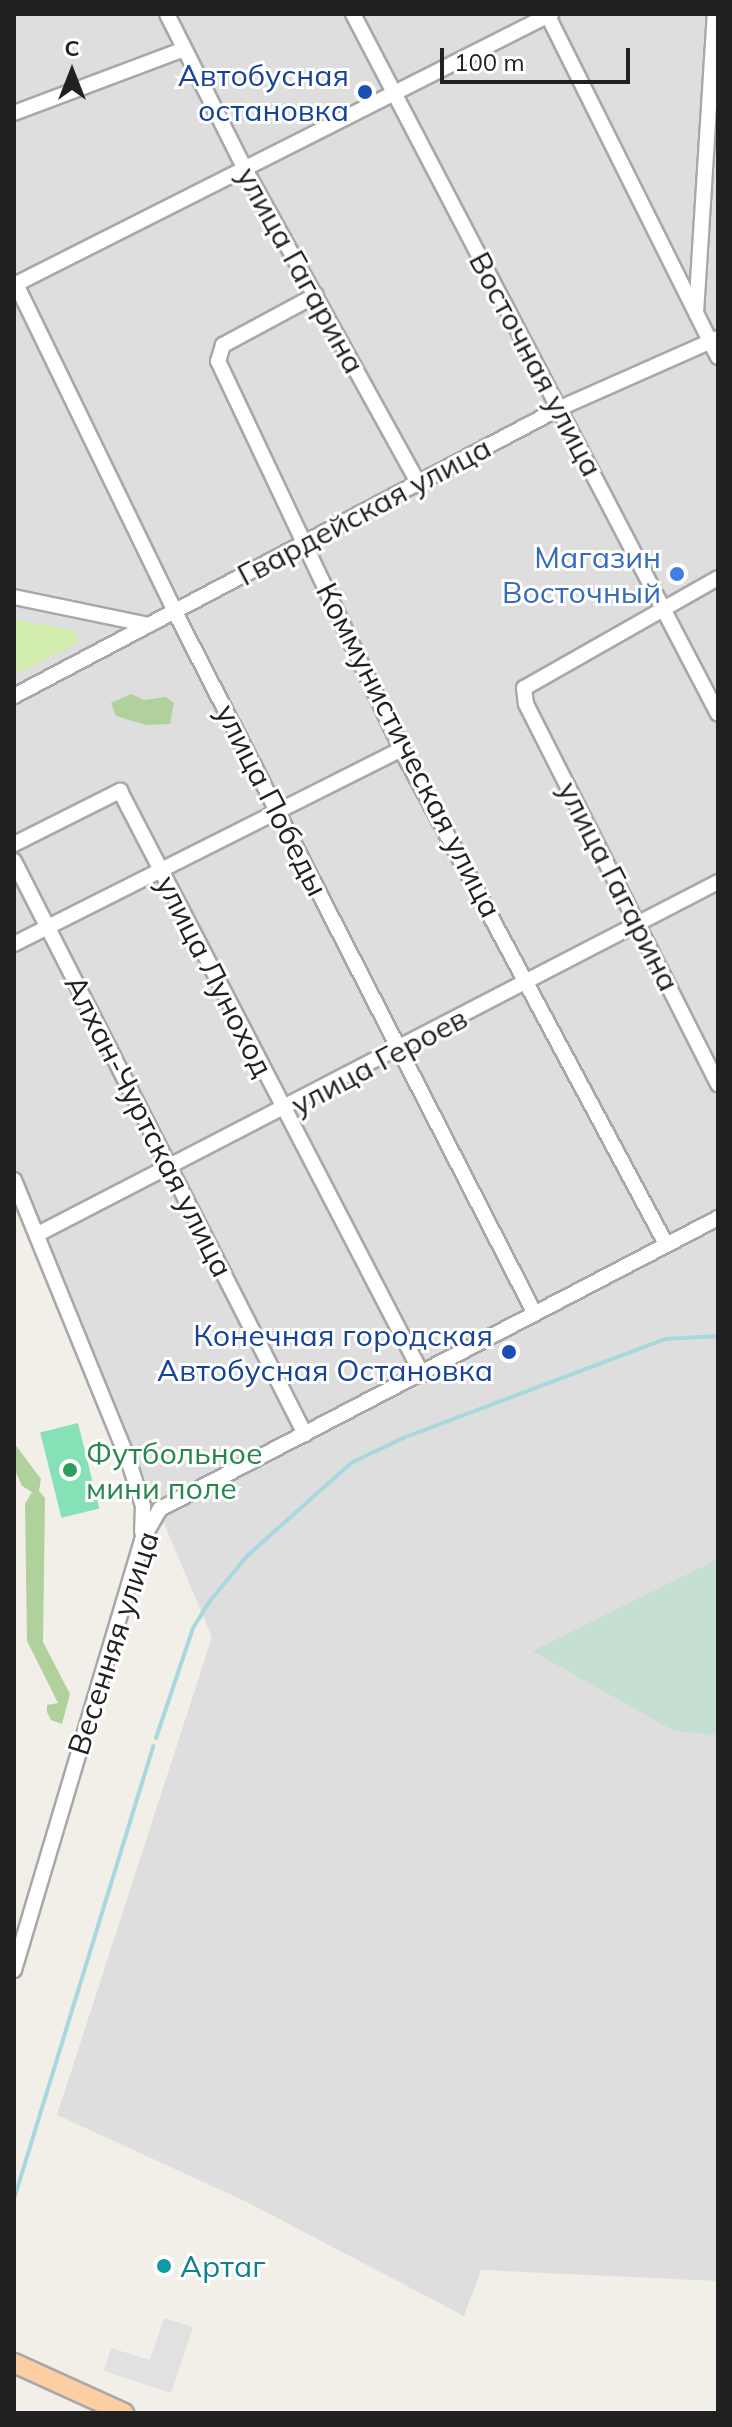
<!DOCTYPE html>
<meta charset="utf-8">
<style>
body{margin:0}
#map{position:relative;width:732px;height:2427px;overflow:hidden;background:#f2eee8;font-family:Mulish,sans-serif}
div>[style]{position:absolute}
.residential>*{inset:0;background:#dfdede}
.grass>*{inset:0;background:#d2ecae}
.forest>*{inset:0;background:#b0d19c}
.wetland>*{inset:0;background:#c5e0d1}
.pitch>*{inset:0;background:#86e1b6;transform-origin:0 0}
.parking>*{inset:0;background:#e1e1e1}
.stream>*{height:4px;margin:-2px;padding:0 2px;transform-origin:2px;border-radius:2px;background:#a8d8df}
.roads{filter:drop-shadow(2px 0 #a8a8a8) drop-shadow(-2px 0 #a8a8a8) drop-shadow(0 2px #a8a8a8) drop-shadow(0 -2px #a8a8a8)}
.minor>*{height:14px;margin:-7px;padding:0 7px;transform-origin:7px;border-radius:7px;background:#fff}
.major>*{height:18px;margin:-9px;padding:0 9px;transform-origin:9px;border-radius:9px;background:#fdcea1}
.dots>*{width:22px;height:22px;translate:-50% -50%;box-sizing:border-box;border:4px solid #fff;border-radius:50%}
span{translate:-50% -50%;white-space:nowrap;text-align:center;line-height:1.15;-webkit-text-stroke:6px #fff;paint-order:stroke}
.transit-label{font-size:30px;color:#164399}
.right{translate:-100% -50%;text-align:right}
.street-label{font-size:30px;color:#212121}
.shop-label{font-size:30px;color:#366cbe}
.leisure-label{font-size:30px;color:#27864d}
.left{translate:0 -50%;text-align:left}
.culture-label{font-size:30px;color:#0d838f}
.frame{position:absolute;inset:0;border:16px solid #212121;pointer-events:none}
.north{position:absolute;left:32px;top:32px;width:80px;height:80px;-webkit-text-stroke:6px #fff;paint-order:stroke;rotate:0deg;font-size:22px;font-weight:700;line-height:32px;text-align:center;color:#212121}
.north::after{content:'';display:block;margin:auto;width:28px;height:36px;background:#212121;clip-path:polygon(50% 0,100% 100%,50% 72%,0 100%)}
.scale{position:absolute;left:440px;top:48px;width:190px;height:36px;box-sizing:border-box;border:4px solid #212121;border-top:0;padding-left:10px;font-size:24px;line-height:28px;white-space:nowrap;color:#212121;-webkit-text-stroke:6px #fff;paint-order:stroke}
</style>
<div id="map">
<div class="residential">
<div style="clip-path:polygon(14px 14px,718px 14px,718px 2281px,481px 2270px,464px 2316px,249px 2203px,57px 2115px,212px 1637px,14px 1169px)"></div>
</div>
<div class="grass">
<div style="clip-path:polygon(14px 619px,76px 631px,78px 643px,14px 675px)"></div>
</div>
<div class="forest">
<div style="clip-path:polygon(131px 694px,144px 700px,166px 697px,174px 703px,170px 724px,146px 725px,116px 716px,111px 703px)"></div>
<div style="clip-path:polygon(14px 1443px,41px 1479px,39px 1491px,45px 1498px,43px 1642px,70px 1694px,62px 1724px,51px 1720px,47px 1712px,47px 1705px,58px 1703px,27px 1641px,25px 1504px,32px 1492px,22px 1486px,14px 1468px)"></div>
</div>
<div class="wetland">
<div style="clip-path:polygon(718px 1559px,718px 1735px,674px 1731px,532px 1651px)"></div>
</div>
<div class="pitch">
<div style="left:78px;top:1423px;width:88px;height:39px;rotate:76deg"></div>
</div>
<div class="parking">
<div style="clip-path:polygon(164px 2318px,193px 2327px,171px 2393px,104px 2371px,111px 2348px,150px 2360px)"></div>
</div>
<div class="stream">
<div style="left:156px;top:1738px;width:116px;rotate:-71.4deg"></div>
<div style="left:193px;top:1628px;width:32px;rotate:-58deg"></div>
<div style="left:210px;top:1601px;width:58px;rotate:-50.6deg"></div>
<div style="left:247px;top:1556px;width:140px;rotate:-41.8deg"></div>
<div style="left:351px;top:1463px;width:58px;rotate:-25.7deg"></div>
<div style="left:403px;top:1438px;width:280px;rotate:-20.7deg"></div>
<div style="left:665px;top:1339px;width:53px;rotate:-3.2deg"></div>
<div style="left:14px;top:2199px;width:474px;rotate:-72.9deg"></div>
</div>
<div class="roads">
<div class="minor">
<div style="left:167px;top:14px;width:176px;rotate:63.3deg"></div>
<div style="left:246px;top:171px;width:355px;rotate:61.1deg"></div>
<div style="left:353px;top:14px;width:789px;rotate:62.46deg"></div>
<div style="left:547px;top:14px;width:383px;rotate:63.5deg"></div>
<div style="left:14px;top:113px;width:182px;rotate:-20.6deg"></div>
<div style="left:14px;top:285px;width:602px;rotate:-26.78deg"></div>
<div style="left:17px;top:286px;width:362px;rotate:64.1deg"></div>
<div style="left:175px;top:612px;width:787px;rotate:62.85deg"></div>
<div style="left:316px;top:295px;width:106px;rotate:151.7deg"></div>
<div style="left:223px;top:345px;width:17px;rotate:107deg"></div>
<div style="left:218px;top:361px;width:429px;rotate:64.7deg"></div>
<div style="left:401px;top:749px;width:561px;rotate:61.84deg"></div>
<div style="left:696px;top:313px;width:300px;rotate:-86.4deg"></div>
<div style="left:718px;top:578px;width:223px;rotate:150.4deg"></div>
<div style="left:524px;top:688px;width:16px;rotate:83deg"></div>
<div style="left:526px;top:704px;width:426px;rotate:63.2deg"></div>
<div style="left:14px;top:597px;width:138px;rotate:11.7deg"></div>
<div style="left:14px;top:696px;width:617px;rotate:-27.81deg"></div>
<div style="left:560px;top:408px;width:173px;rotate:-23.9deg"></div>
<div style="left:14px;top:844px;width:119px;rotate:-26.6deg"></div>
<div style="left:120px;top:791px;width:657px;rotate:62.62deg"></div>
<div style="left:14px;top:861px;width:643px;rotate:63.08deg"></div>
<div style="left:14px;top:944px;width:433px;rotate:-26.7deg"></div>
<div style="left:14px;top:1180px;width:301px;rotate:67.8deg"></div>
<div style="left:128px;top:1459px;width:49px;rotate:72.3deg"></div>
<div style="left:143px;top:1506px;width:26px;rotate:92deg"></div>
<div style="left:38px;top:1234px;width:766px;rotate:-27.37deg"></div>
<div style="left:14px;top:1970px;width:449px;rotate:-73.4deg"></div>
<div style="left:142px;top:1540px;width:36px;rotate:-60deg"></div>
<div style="left:160px;top:1509px;width:629px;rotate:-27.54deg"></div>
</div>
<div class="major">
<div style="left:14px;top:2363px;width:121px;rotate:24.4deg"></div>
</div>
</div>
<div class="dots">
<div style="left:365px;top:92px;background:#1a4fb4"></div>
<div style="left:677px;top:574px;background:#3f7fe0"></div>
<div style="left:509px;top:1352px;background:#1a4fb4"></div>
<div style="left:70px;top:1470px;background:#2e9e5b"></div>
<div style="left:164px;top:2266px;background:#0f9aa8"></div>
</div>
<div class="transit-label">
<span class="right" style="left:349px;top:92px">Автобусная<br>остановка</span>
<span class="right" style="left:493px;top:1352px">Конечная городская<br>Автобусная Остановка</span>
</div>
<div class="street-label">
<span style="left:301px;top:270px;rotate:61deg">улица Гагарина</span>
<span style="left:536px;top:364px;rotate:62deg">Восточная улица</span>
<span style="left:364px;top:511px;rotate:-28deg">Гвардейская улица</span>
<span style="left:409px;top:750px;rotate:63deg">Коммунистическая улица</span>
<span style="left:272px;top:800px;rotate:63deg">улица Победы</span>
<span style="left:619px;top:886px;rotate:63deg">улица Гагарина</span>
<span style="left:215px;top:976px;rotate:63deg">улица Луноход</span>
<span style="left:379px;top:1061px;rotate:-28deg">улица Героев</span>
<span style="left:149px;top:1126px;rotate:63deg">Алхан-Чуртская улица</span>
<span style="left:113px;top:1643px;rotate:-72deg">Весенняя улица</span>
</div>
<div class="shop-label">
<span class="right" style="left:661px;top:574px">Магазин<br>Восточный</span>
</div>
<div class="leisure-label">
<span class="left" style="left:86px;top:1470px">Футбольное<br>мини поле</span>
</div>
<div class="culture-label">
<span class="left" style="left:180px;top:2266px">Артаг</span>
</div>
<div class="frame"></div>
<div class="north">С</div>
<div class="scale">100 m</div>
</div>
